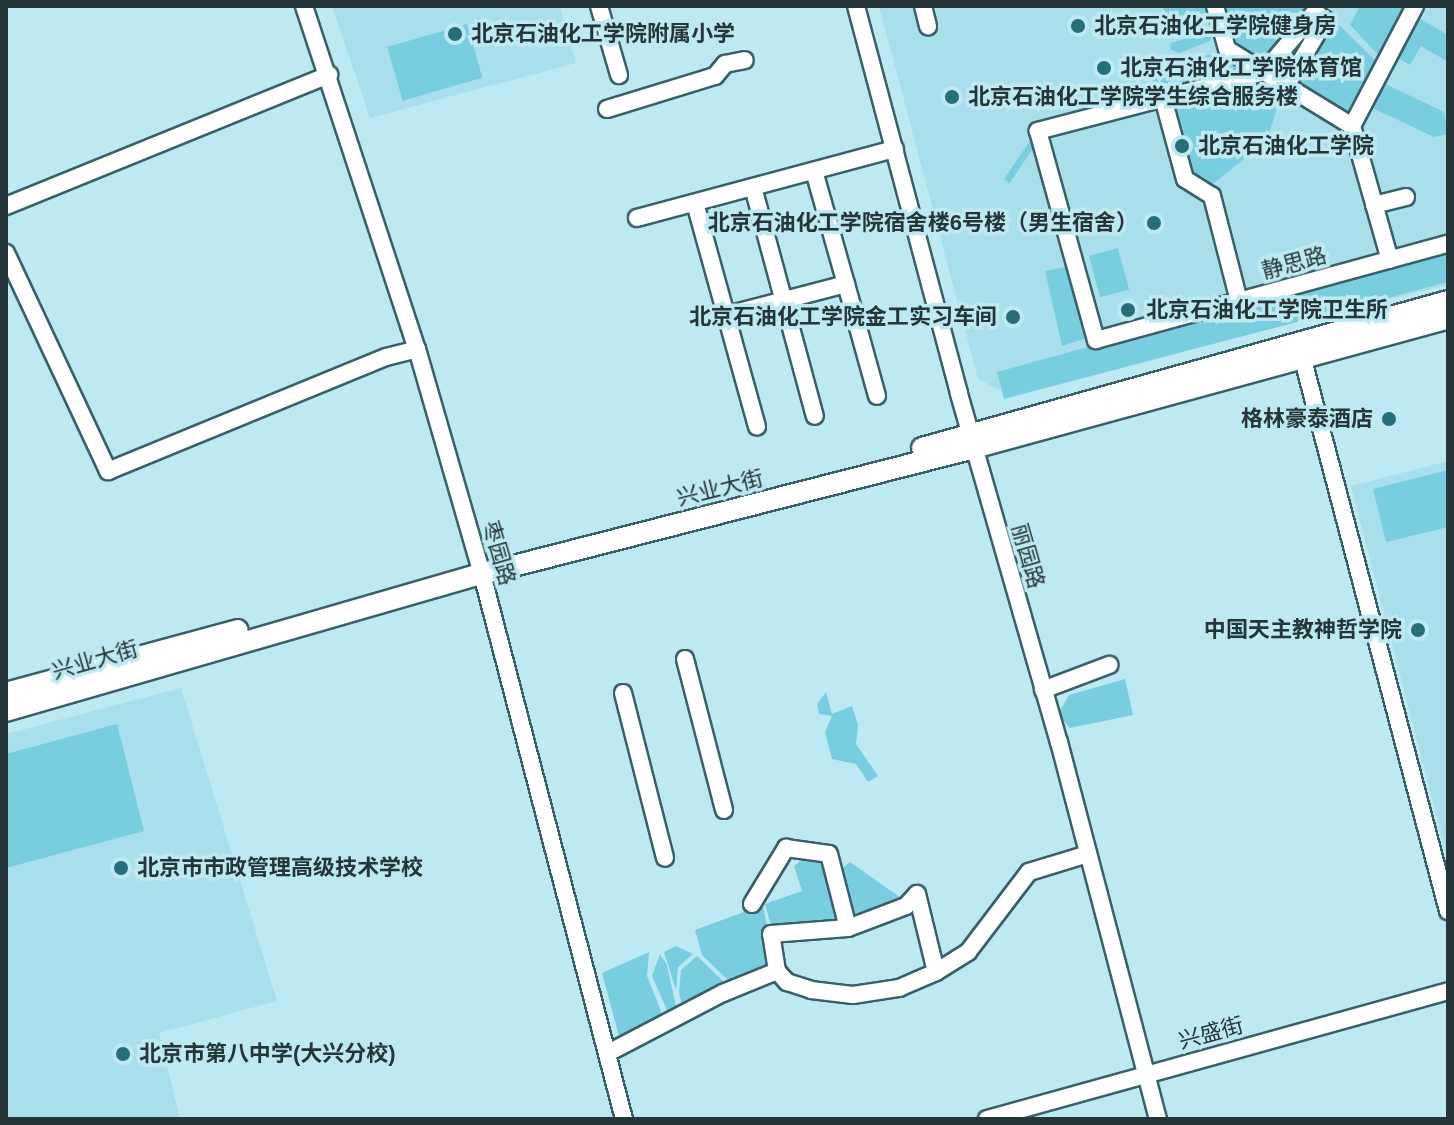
<!DOCTYPE html>
<meta charset="utf-8">
<style>
body{margin:0}
#map{position:relative;width:1454px;height:1125px;overflow:hidden;background:#bde9f2;font-family:Arial,"Noto Sans SC",sans-serif}
div>[style]{position:absolute}
.built>*{inset:0;background:#a9dfea}
.green>*{inset:0;background:#78cedf;transform-origin:0 0}
.roads{filter:drop-shadow(2px 0 #386068) drop-shadow(-2px 0 #386068) drop-shadow(0 2px #386068) drop-shadow(0 -2px #386068)}
.minor>*{height:16px;margin:-8px;padding:0 8px;transform-origin:8px;border-radius:8px;background:#fff}
.major>*{height:20px;margin:-10px;padding:0 10px;transform-origin:10px;border-radius:10px;background:#fff}
.dots>*{width:22px;height:22px;translate:-50% -50%;box-sizing:border-box;border:4px solid #bde9f2;border-radius:50%}
span{translate:-50% -50%;white-space:nowrap;text-align:center;line-height:1.15;-webkit-text-stroke:7px #bde9f2;paint-order:stroke}
.poi-label{font-size:22px;color:#243639;font-weight:700}
.left{translate:0 -50%;text-align:left}
.right{translate:-100% -50%;text-align:right}
.street-label{font-size:22px;color:#243639}
.frame{position:absolute;inset:0;border:8px solid #243639;pointer-events:none}
</style>
<div id="map">
<div class="built">
<div style="clip-path:polygon(332px 6px,560px 6px,576px 63px,370px 118px)"></div>
<div style="clip-path:polygon(879px 6px,1448px 6px,1448px 285px,1007px 394px,978px 379px)"></div>
<div style="clip-path:polygon(1448px 461px,1448px 860px,1351px 486px)"></div>
<div style="clip-path:polygon(181px 688px,277px 1001px,159px 1033px,180px 1119px,6px 1119px,6px 734px)"></div>
</div>
<div class="green">
<div style="clip-path:polygon(1163px 6px,1210px 6px,1211px 20px,1170px 29px)"></div>
<div style="clip-path:polygon(1223px 6px,1308px 6px,1309px 11px,1263px 68px,1233px 43px)"></div>
<div style="clip-path:polygon(1360px 6px,1411px 6px,1383px 60px,1350px 25px)"></div>
<div style="clip-path:polygon(1414px 15px,1448px 35px,1448px 62px,1421px 46px,1410px 65px,1392px 54px)"></div>
<div style="clip-path:polygon(1336px 22px,1380px 65px,1350px 118px,1292px 85px,1326px 26px)"></div>
<div style="left:467px;top:24px;width:56px;height:83px;rotate:74deg"></div>
<div style="clip-path:polygon(1208px 32px,1214px 33px,1210px 41px,1179px 53px,1170px 49px,1171px 43px)"></div>
<div style="clip-path:polygon(1226px 51px,1247px 72px,1184px 91px,1177px 62px)"></div>
<div style="clip-path:polygon(1168px 73px,1175px 94px,1135px 98px,1153px 82px,1155px 75px)"></div>
<div style="clip-path:polygon(1263px 77px,1282px 92px,1267px 140px,1208px 188px,1189px 177px,1168px 102px)"></div>
<div style="clip-path:polygon(1377px 80px,1444px 112px,1448px 134px,1434px 137px,1366px 105px)"></div>
<div style="left:1029px;top:142px;width:7px;height:45px;rotate:34deg"></div>
<div style="left:1118px;top:248px;width:43px;height:30px;rotate:75deg"></div>
<div style="clip-path:polygon(1448px 248px,1448px 282px,1004px 399px,997px 372px)"></div>
<div style="clip-path:polygon(1071px 266px,1088px 334px,1084px 339px,1062px 346px,1045px 271px)"></div>
<div style="clip-path:polygon(1448px 470px,1448px 527px,1386px 542px,1373px 489px)"></div>
<div style="clip-path:polygon(1125px 679px,1133px 715px,1070px 728px,1063px 720px,1060px 711px,1069px 695px)"></div>
<div style="clip-path:polygon(826px 692px,832px 714px,852px 706px,858px 725px,856px 744px,878px 776px,868px 782px,856px 764px,832px 759px,825px 732px,832px 716px,819px 714px,817px 704px)"></div>
<div style="clip-path:polygon(117px 724px,144px 831px,6px 868px,6px 754px)"></div>
<div style="clip-path:polygon(806px 857px,825px 861px,843px 925px,772px 930px,765px 904px,802px 891px,794px 866px)"></div>
<div style="clip-path:polygon(850px 862px,904px 900px,852px 924px,838px 872px)"></div>
<div style="clip-path:polygon(763px 905px,768px 931px,762px 932px,770px 967px,731px 983px,702px 955px,695px 930px)"></div>
<div style="clip-path:polygon(676px 946px,693px 954px,678px 967px,676px 990px,664px 952px)"></div>
<div style="clip-path:polygon(649px 952px,647px 976px,663px 1016px,620px 1040px,602px 973px)"></div>
<div style="clip-path:polygon(660px 954px,667px 965px,677px 1011px,669px 1015px,652px 976px)"></div>
<div style="clip-path:polygon(697px 956px,727px 985px,682px 1009px,679px 991px,681px 970px)"></div>
</div>
<div class="roads">
<div class="minor">
<div style="left:304px;top:6px;width:361px;rotate:71.8deg"></div>
<div style="left:417px;top:349px;width:234px;rotate:73.9deg"></div>
<div style="left:482px;top:574px;width:563px;rotate:75.4deg"></div>
<div style="left:599px;top:6px;width:72px;rotate:73.8deg"></div>
<div style="left:856px;top:6px;width:401px;rotate:75.1deg"></div>
<div style="left:959px;top:394px;width:362px;rotate:74deg"></div>
<div style="left:1059px;top:742px;width:390px;rotate:75.3deg"></div>
<div style="left:923px;top:6px;width:21px;rotate:76deg"></div>
<div style="left:1215px;top:6px;width:45px;rotate:74.4deg"></div>
<div style="left:1227px;top:49px;width:44px;rotate:31.9deg"></div>
<div style="left:1264px;top:72px;width:234px;rotate:165.4deg"></div>
<div style="left:1038px;top:131px;width:217px;rotate:74.5deg"></div>
<div style="left:1096px;top:340px;width:365px;rotate:-15.3deg"></div>
<div style="left:1315px;top:12px;width:79px;rotate:130.4deg"></div>
<div style="left:1264px;top:72px;width:103px;rotate:31.5deg"></div>
<div style="left:1352px;top:126px;width:136px;rotate:-62.3deg"></div>
<div style="left:1286px;top:86px;width:77px;rotate:-59.4deg"></div>
<div style="left:1325px;top:20px;width:13px;rotate:-141deg"></div>
<div style="left:1163px;top:98px;width:84px;rotate:74.8deg"></div>
<div style="left:1185px;top:179px;width:32px;rotate:32deg"></div>
<div style="left:1212px;top:196px;width:108px;rotate:75.6deg"></div>
<div style="left:607px;top:109px;width:113px;rotate:-17deg"></div>
<div style="left:715px;top:76px;width:16px;rotate:-50deg"></div>
<div style="left:725px;top:64px;width:20px;rotate:-11deg"></div>
<div style="left:1352px;top:126px;width:139px;rotate:74.2deg"></div>
<div style="left:753px;top:187px;width:237px;rotate:74.9deg"></div>
<div style="left:695px;top:203px;width:232px;rotate:74.5deg"></div>
<div style="left:1374px;top:205px;width:33px;rotate:-14deg"></div>
<div style="left:6px;top:206px;width:349px;rotate:-22.1deg"></div>
<div style="left:637px;top:218px;width:267px;rotate:-15deg"></div>
<div style="left:6px;top:253px;width:241px;rotate:64.9deg"></div>
<div style="left:108px;top:471px;width:300px;rotate:-22.3deg"></div>
<div style="left:386px;top:357px;width:32px;rotate:-14deg"></div>
<div style="left:846px;top:284px;width:116px;rotate:74.5deg"></div>
<div style="left:727px;top:315px;width:123px;rotate:-14.6deg"></div>
<div style="left:846px;top:284px;width:117px;rotate:-105.8deg"></div>
<div style="left:1302px;top:356px;width:574px;rotate:75.26deg"></div>
<div style="left:685px;top:659px;width:156px;rotate:75.5deg"></div>
<div style="left:1043px;top:690px;width:71px;rotate:-20.7deg"></div>
<div style="left:623px;top:693px;width:170px;rotate:75.7deg"></div>
<div style="left:917px;top:894px;width:80px;rotate:76.3deg"></div>
<div style="left:752px;top:904px;width:66px;rotate:-58.7deg"></div>
<div style="left:786px;top:848px;width:43px;rotate:7.9deg"></div>
<div style="left:829px;top:854px;width:76px;rotate:75.6deg"></div>
<div style="left:848px;top:928px;width:62px;rotate:-20.8deg"></div>
<div style="left:906px;top:906px;width:16px;rotate:-47deg"></div>
<div style="left:777px;top:971px;width:37px;rotate:-99deg"></div>
<div style="left:771px;top:934px;width:77px;rotate:-4.5deg"></div>
<div style="left:608px;top:1053px;width:130px;rotate:-27.6deg"></div>
<div style="left:723px;top:993px;width:58px;rotate:-22.2deg"></div>
<div style="left:777px;top:971px;width:15px;rotate:48deg"></div>
<div style="left:787px;top:982px;width:25px;rotate:18deg"></div>
<div style="left:811px;top:990px;width:42px;rotate:6.8deg"></div>
<div style="left:853px;top:995px;width:47px;rotate:-8.7deg"></div>
<div style="left:899px;top:988px;width:40px;rotate:-23.4deg"></div>
<div style="left:936px;top:972px;width:38px;rotate:-32deg"></div>
<div style="left:968px;top:952px;width:101px;rotate:-52.7deg"></div>
<div style="left:1029px;top:872px;width:62px;rotate:-17deg"></div>
<div style="left:987px;top:1119px;width:478px;rotate:-15.5deg"></div>
</div>
<div class="major">
<div style="left:922px;top:448px;width:546px;rotate:-15.61deg"></div>
<div style="left:6px;top:693px;width:240px;rotate:-15.2deg"></div>
<div style="left:6px;top:711px;width:495px;rotate:-16.1deg"></div>
<div style="left:482px;top:574px;width:508px;rotate:-14.36deg"></div>
<div style="left:974px;top:448px;width:492px;rotate:-15.3deg"></div>
</div>
</div>
<div class="dots">
<div style="left:1078px;top:26px;background:#276e7b"></div>
<div style="left:455px;top:34px;background:#276e7b"></div>
<div style="left:1104px;top:68px;background:#276e7b"></div>
<div style="left:952px;top:97px;background:#276e7b"></div>
<div style="left:1182px;top:146px;background:#276e7b"></div>
<div style="left:1154px;top:223px;background:#276e7b"></div>
<div style="left:1128px;top:310px;background:#276e7b"></div>
<div style="left:1013px;top:317px;background:#276e7b"></div>
<div style="left:1389px;top:419px;background:#276e7b"></div>
<div style="left:1418px;top:630px;background:#276e7b"></div>
<div style="left:121px;top:868px;background:#276e7b"></div>
<div style="left:123px;top:1054px;background:#276e7b"></div>
</div>
<div class="poi-label">
<span class="left" style="left:1094px;top:26px">北京石油化工学院健身房</span>
<span class="left" style="left:471px;top:34px">北京石油化工学院附属小学</span>
<span class="left" style="left:1120px;top:68px">北京石油化工学院体育馆</span>
<span class="left" style="left:968px;top:97px">北京石油化工学院学生综合服务楼</span>
<span class="left" style="left:1198px;top:146px">北京石油化工学院</span>
<span class="right" style="left:1138px;top:223px">北京石油化工学院宿舍楼6号楼（男生宿舍）</span>
<span class="left" style="left:1146px;top:310px">北京石油化工学院卫生所</span>
<span class="right" style="left:997px;top:317px">北京石油化工学院金工实习车间</span>
<span class="right" style="left:1373px;top:419px">格林豪泰酒店</span>
<span class="right" style="left:1402px;top:630px">中国天主教神哲学院</span>
<span class="left" style="left:137px;top:868px">北京市市政管理高级技术学校</span>
<span class="left" style="left:139px;top:1054px">北京市第八中学(大兴分校)</span>
</div>
<div class="street-label">
<span style="left:1294px;top:263px;rotate:-15deg">静思路</span>
<span style="left:720px;top:488px;rotate:-14deg">兴业大街</span>
<span style="left:499px;top:553px;rotate:74deg">枣园路</span>
<span style="left:1028px;top:556px;rotate:74deg">丽园路</span>
<span style="left:95px;top:660px;rotate:-16deg">兴业大街</span>
<span style="left:1211px;top:1033px;rotate:-15deg">兴盛街</span>
</div>
<div class="frame"></div>
</div>
